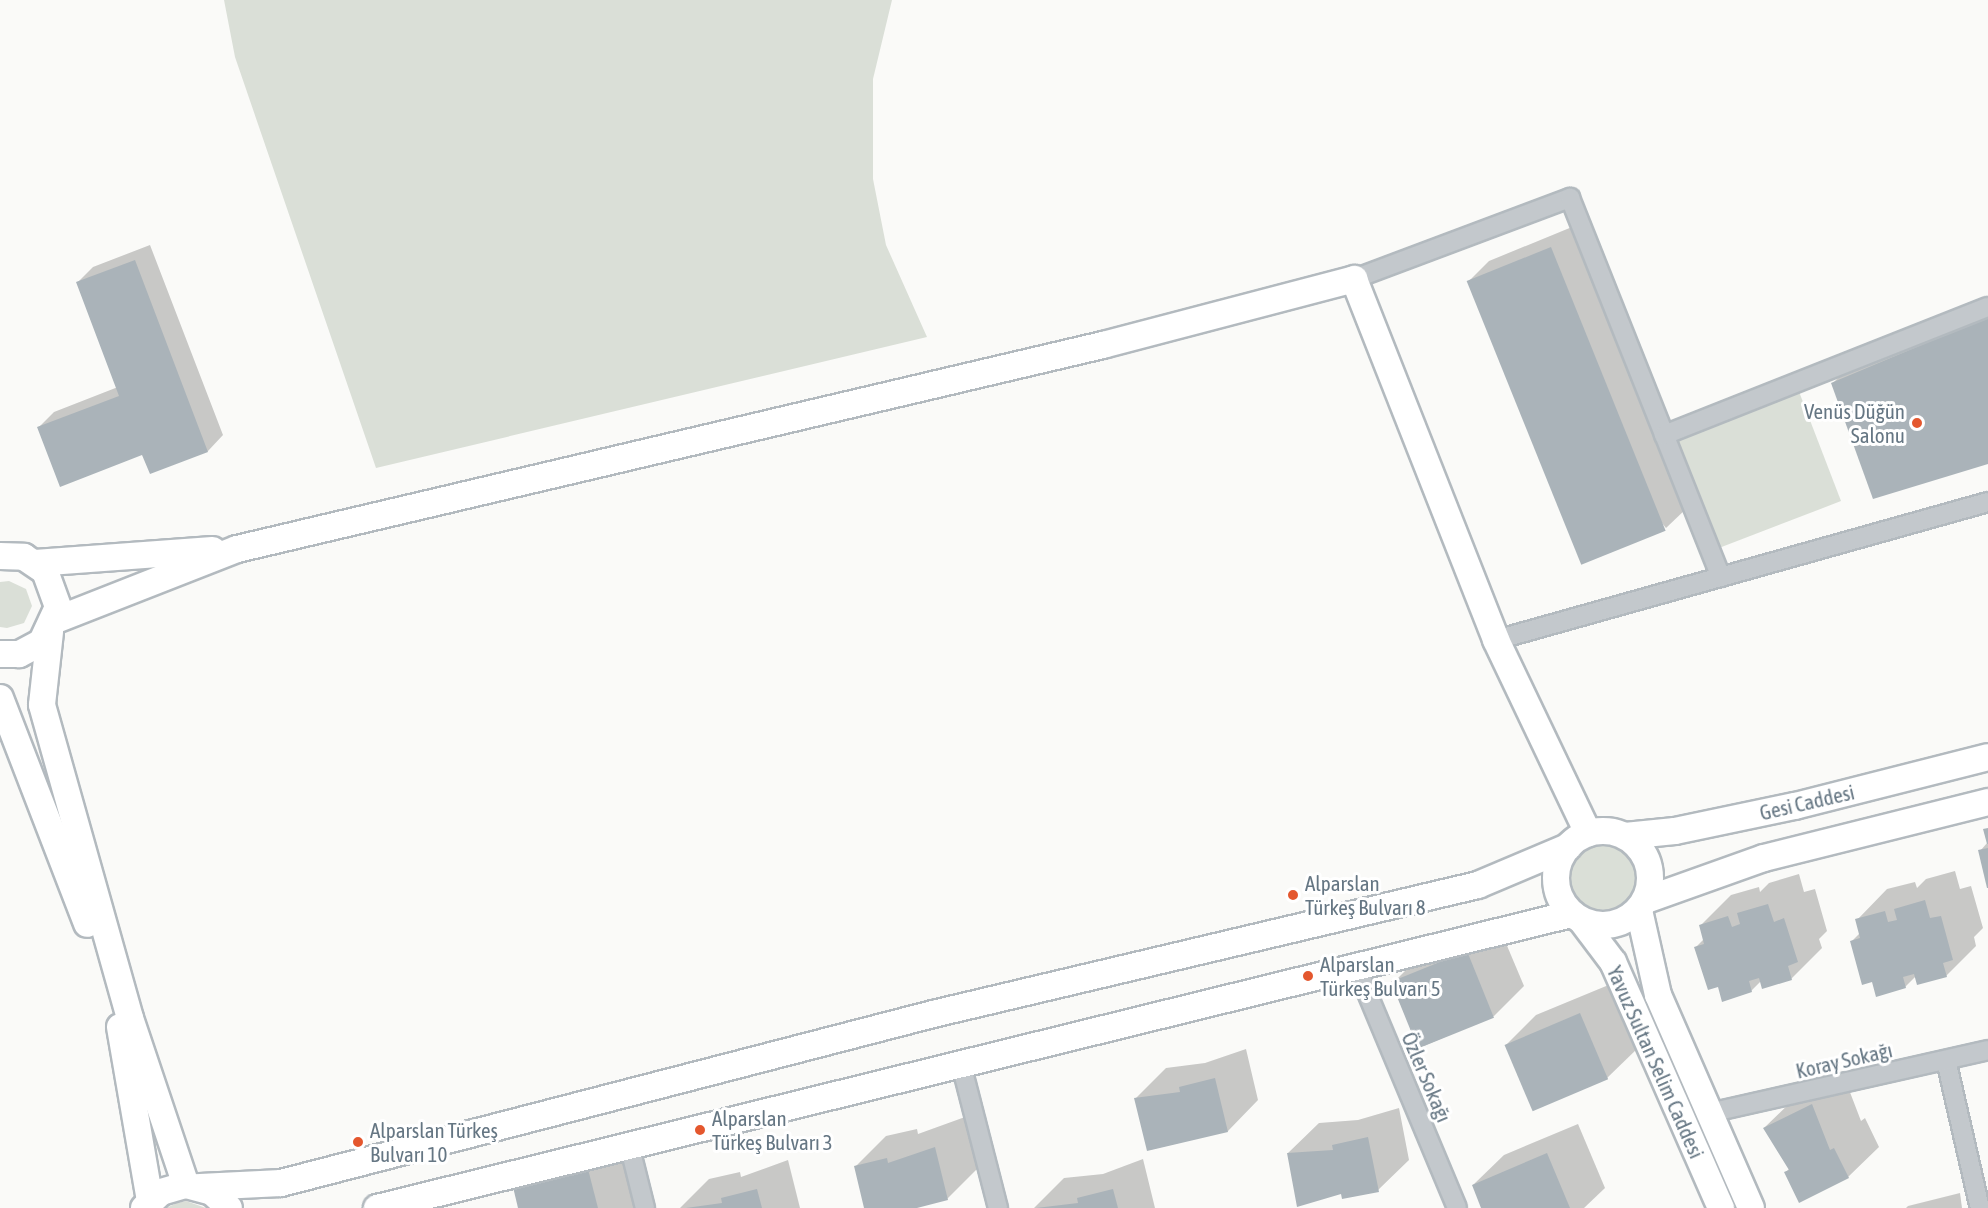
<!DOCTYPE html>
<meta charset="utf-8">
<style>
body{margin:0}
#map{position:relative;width:1988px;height:1208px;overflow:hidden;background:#fafaf8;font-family:"Asap Condensed",sans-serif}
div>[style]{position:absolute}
.green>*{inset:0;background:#dadfd7;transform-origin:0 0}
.round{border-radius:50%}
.shadow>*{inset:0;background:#0003}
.building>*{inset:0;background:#aab3b9;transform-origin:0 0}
.roads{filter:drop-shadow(2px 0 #b3babf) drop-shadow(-2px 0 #b3babf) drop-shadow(0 2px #b3babf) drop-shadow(0 -2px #b3babf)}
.street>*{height:18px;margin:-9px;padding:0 9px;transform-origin:9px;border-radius:9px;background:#c3c8cc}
.secondary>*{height:26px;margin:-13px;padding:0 13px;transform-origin:13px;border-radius:13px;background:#fff}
.secondary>.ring{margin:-13px;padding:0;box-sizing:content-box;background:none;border:26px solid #fff;border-radius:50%}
.dots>*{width:16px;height:16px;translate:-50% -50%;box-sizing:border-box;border:3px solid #fff;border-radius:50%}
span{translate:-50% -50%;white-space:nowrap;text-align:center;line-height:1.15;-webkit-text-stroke:6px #fff;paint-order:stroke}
.poi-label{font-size:21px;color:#657683}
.right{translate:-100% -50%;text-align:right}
.left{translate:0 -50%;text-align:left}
.street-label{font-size:21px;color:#657683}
</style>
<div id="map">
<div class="green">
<div style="clip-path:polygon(224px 0,892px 0,873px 79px,873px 179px,886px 245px,927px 337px,376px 468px,235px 57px)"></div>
<div style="left:1793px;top:376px;width:134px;height:137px;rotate:69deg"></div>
<div style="clip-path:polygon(9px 581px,26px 589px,32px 606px,24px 623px,7px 628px,0 627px,0 582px)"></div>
<div class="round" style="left:1570px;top:845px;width:66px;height:66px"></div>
<div style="clip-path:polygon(186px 1201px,206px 1208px,166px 1208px,177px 1203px)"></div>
</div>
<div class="shadow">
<div style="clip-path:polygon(1572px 227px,1687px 508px,1666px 528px,1468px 282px,1489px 261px)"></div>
<div style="clip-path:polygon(150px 245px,223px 435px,208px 451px,150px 472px,143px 453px,39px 427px,54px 412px,118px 387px,77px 283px,93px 267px)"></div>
<div style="clip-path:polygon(1988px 306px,1988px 462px,1832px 384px,1853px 363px)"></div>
<div style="clip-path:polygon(1988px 842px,1988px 885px,1980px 851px)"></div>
<div style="clip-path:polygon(1955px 871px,1960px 889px,1971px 886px,1983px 928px,1974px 937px,1976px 946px,1946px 976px,1916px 976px,1905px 987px,1873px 980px,1852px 941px,1860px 933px,1857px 920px,1887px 889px,1915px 882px,1917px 888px,1926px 879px)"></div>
<div style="clip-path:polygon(1799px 874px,1804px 892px,1815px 889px,1827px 931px,1819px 939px,1822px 948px,1791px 979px,1761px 981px,1751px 991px,1719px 985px,1696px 947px,1704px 939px,1700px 926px,1731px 895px,1759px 887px,1760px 892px,1769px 883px)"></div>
<div style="clip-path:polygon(1497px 922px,1524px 986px,1494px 1016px,1419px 1048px,1392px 984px,1423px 953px)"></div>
<div style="clip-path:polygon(1611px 984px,1638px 1048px,1607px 1078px,1506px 1045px,1536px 1015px)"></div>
<div style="clip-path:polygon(1246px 1049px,1258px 1100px,1228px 1131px,1149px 1150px,1136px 1098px,1166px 1068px,1205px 1063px)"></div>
<div style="clip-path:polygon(1843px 1074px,1861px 1121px,1865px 1118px,1879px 1147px,1848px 1177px,1786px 1172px,1790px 1168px,1764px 1128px,1795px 1098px)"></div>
<div style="clip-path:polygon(1399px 1108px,1409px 1160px,1378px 1190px,1343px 1193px,1288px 1153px,1319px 1123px,1358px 1120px)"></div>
<div style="clip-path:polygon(965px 1117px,977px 1169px,947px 1199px,910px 1208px,865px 1208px,855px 1167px,886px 1136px,917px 1129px,918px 1134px)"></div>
<div style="clip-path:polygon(1578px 1124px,1605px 1188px,1584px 1208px,1483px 1208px,1473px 1185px,1504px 1155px)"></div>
<div style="clip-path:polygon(619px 1139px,635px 1208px,520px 1208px)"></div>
<div style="clip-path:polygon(1143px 1159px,1155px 1208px,1034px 1208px,1064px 1178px,1103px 1174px)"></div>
<div style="clip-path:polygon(788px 1160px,800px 1208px,680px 1208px,709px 1179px,740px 1172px,741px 1177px)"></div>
<div style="clip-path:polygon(1960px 1193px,1962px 1208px,1906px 1208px,1908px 1206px)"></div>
</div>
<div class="building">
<div style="left:1551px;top:247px;width:306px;height:91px;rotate:68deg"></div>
<div style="clip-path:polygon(135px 260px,208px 452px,150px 474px,142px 455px,60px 487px,37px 427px,119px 396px,76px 282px)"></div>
<div style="clip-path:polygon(1988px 317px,1988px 464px,1873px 499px,1831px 383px)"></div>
<div style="clip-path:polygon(1988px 828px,1988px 844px,1987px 844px,1983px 829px)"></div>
<div style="clip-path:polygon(1988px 848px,1988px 888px,1987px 888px,1978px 850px)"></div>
<div style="clip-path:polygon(1925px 900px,1930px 918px,1941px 916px,1953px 960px,1943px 963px,1947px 977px,1917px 985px,1914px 974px,1903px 977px,1906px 988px,1876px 997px,1872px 982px,1862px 985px,1850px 941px,1860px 938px,1855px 919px,1885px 911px,1888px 922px,1897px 920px,1894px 909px)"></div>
<div style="clip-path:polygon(1768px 904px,1774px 922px,1784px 918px,1798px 962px,1788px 966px,1792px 980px,1762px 989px,1759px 978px,1749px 981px,1752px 992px,1722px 1002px,1718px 987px,1708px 990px,1694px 947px,1704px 944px,1699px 925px,1728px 916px,1732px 927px,1740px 924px,1737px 913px)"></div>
<div style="left:1467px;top:951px;width:72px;height:82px;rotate:68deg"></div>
<div style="left:1580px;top:1013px;width:72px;height:82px;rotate:67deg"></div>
<div style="clip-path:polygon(1215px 1078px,1228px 1132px,1147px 1151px,1134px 1098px,1180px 1092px,1179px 1087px)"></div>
<div style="clip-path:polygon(1812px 1104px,1830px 1150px,1834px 1148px,1849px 1178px,1799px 1203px,1784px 1172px,1789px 1170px,1763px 1128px)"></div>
<div style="clip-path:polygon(1368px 1137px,1379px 1192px,1342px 1199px,1341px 1194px,1297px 1207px,1287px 1153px,1333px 1150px,1332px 1145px)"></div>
<div style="clip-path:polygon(935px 1147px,948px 1200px,917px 1208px,864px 1208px,854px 1166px,887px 1158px,888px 1163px)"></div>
<div style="clip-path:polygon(1547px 1153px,1570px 1208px,1481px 1208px,1472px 1185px)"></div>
<div style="clip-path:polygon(588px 1169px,598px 1208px,518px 1208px,513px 1187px)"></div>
<div style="clip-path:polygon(757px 1189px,762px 1208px,686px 1208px,722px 1203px,721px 1198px)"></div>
<div style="clip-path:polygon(1113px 1189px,1118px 1208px,1036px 1208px,1078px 1203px,1077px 1198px)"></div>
</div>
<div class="roads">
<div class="street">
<div style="left:1354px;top:279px;width:231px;rotate:-20.6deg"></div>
<div style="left:1570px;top:198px;width:408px;rotate:68.3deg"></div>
<div style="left:1664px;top:435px;width:348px;rotate:-21.6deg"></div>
<div style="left:1496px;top:640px;width:511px;rotate:-15.67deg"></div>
<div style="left:1355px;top:964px;width:264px;rotate:67.3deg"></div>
<div style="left:1946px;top:1060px;width:152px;rotate:77.1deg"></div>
<div style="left:961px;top:1064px;width:149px;rotate:75.6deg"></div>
<div style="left:1709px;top:1113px;width:286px;rotate:-12.7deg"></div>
<div style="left:630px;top:1148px;width:62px;rotate:76deg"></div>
</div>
<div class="secondary">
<div style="left:0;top:556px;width:24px;rotate:2deg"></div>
<div style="left:24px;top:557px;width:25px;rotate:34deg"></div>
<div style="left:45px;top:571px;width:38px;rotate:70deg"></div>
<div style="left:58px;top:607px;width:38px;rotate:115deg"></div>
<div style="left:42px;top:642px;width:26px;rotate:152deg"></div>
<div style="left:19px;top:654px;width:19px;rotate:180deg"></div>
<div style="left:35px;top:563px;width:178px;rotate:-4.2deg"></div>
<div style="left:56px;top:620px;width:194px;rotate:-21.4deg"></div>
<div style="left:237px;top:549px;width:890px;rotate:-13.26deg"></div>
<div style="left:1103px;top:345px;width:260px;rotate:-14.7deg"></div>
<div style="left:1354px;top:279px;width:388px;rotate:68.5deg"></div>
<div style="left:1496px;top:640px;width:214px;rotate:64.5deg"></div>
<div style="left:50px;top:632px;width:73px;rotate:96.3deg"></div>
<div style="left:42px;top:705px;width:325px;rotate:74.3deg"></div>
<div style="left:130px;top:1018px;width:176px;rotate:71.5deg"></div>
<div style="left:0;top:698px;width:242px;rotate:68.9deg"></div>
<div class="ring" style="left:1556px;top:831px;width:68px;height:68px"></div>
<div style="left:1625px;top:836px;width:50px;rotate:-5.7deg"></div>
<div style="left:1675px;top:831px;width:123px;rotate:-11.8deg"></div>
<div style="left:1795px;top:806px;width:199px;rotate:-14.2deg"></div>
<div style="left:1646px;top:900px;width:125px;rotate:-19.6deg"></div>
<div style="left:1764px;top:858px;width:231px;rotate:-14deg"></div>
<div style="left:1639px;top:910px;width:87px;rotate:77.4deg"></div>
<div style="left:1658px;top:995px;width:232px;rotate:66.4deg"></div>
<div style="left:1582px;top:921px;width:51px;rotate:52.9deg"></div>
<div style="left:1613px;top:962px;width:269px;rotate:66.3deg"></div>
<div style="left:120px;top:1027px;width:176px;rotate:80.2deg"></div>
<div style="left:200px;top:1187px;width:81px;rotate:-2.8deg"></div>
<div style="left:281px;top:1183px;width:674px;rotate:-14.53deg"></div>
<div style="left:933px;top:1014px;width:560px;rotate:-13.32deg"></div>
<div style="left:1478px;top:885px;width:98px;rotate:-22.9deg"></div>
<div style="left:144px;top:1208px;width:23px;rotate:-43deg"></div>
<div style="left:161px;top:1192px;width:26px;rotate:-16deg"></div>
<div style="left:186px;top:1185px;width:27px;rotate:15deg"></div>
<div style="left:212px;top:1192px;width:23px;rotate:43deg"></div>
<div style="left:377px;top:1208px;width:1230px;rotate:-13.83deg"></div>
</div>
</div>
<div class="dots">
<div style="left:1917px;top:423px;background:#e4572e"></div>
<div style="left:1293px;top:895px;background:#e4572e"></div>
<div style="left:1308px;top:976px;background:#e4572e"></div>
<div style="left:700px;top:1130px;background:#e4572e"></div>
<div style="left:358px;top:1142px;background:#e4572e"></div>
</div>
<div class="poi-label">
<span class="right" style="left:1905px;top:423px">Venüs Düğün<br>Salonu</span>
<span class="left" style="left:1305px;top:895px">Alparslan<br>Türkeş Bulvarı 8</span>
<span class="left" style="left:1320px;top:976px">Alparslan<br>Türkeş Bulvarı 5</span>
<span class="left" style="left:712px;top:1130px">Alparslan<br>Türkeş Bulvarı 3</span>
<span class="left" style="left:370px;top:1142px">Alparslan Türkeş<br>Bulvarı 10</span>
</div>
<div class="street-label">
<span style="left:1807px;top:802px;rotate:-13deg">Gesi Caddesi</span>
<span style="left:1844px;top:1060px;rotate:-13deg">Koray Sokağı</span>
<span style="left:1656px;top:1062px;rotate:66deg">Yavuz Sultan Selim Caddesi</span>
<span style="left:1427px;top:1077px;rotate:67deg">Özler Sokağı</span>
</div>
</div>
